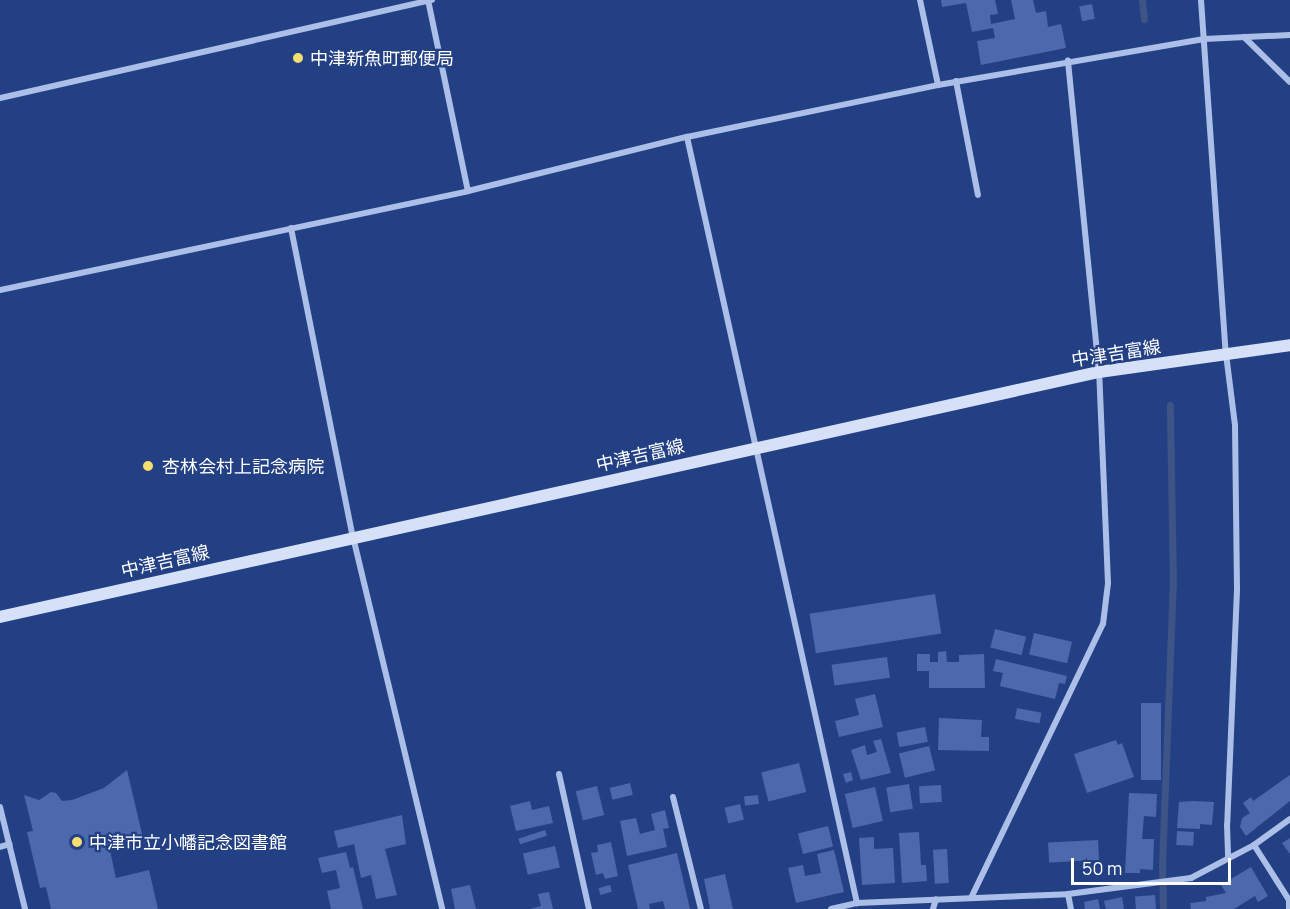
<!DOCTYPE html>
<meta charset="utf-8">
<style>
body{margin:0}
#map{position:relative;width:1290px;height:909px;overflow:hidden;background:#234084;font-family:Manrope,"Noto Sans JP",sans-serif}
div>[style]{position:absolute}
.stream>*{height:7px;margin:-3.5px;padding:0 3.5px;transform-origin:3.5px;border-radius:3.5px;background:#3e5386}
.building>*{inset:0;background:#4b69ac;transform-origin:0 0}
.minor>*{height:6px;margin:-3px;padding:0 3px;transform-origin:3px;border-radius:3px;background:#acbfe8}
.secondary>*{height:12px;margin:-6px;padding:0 6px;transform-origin:6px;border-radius:6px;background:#d6e0f7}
.dots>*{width:16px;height:16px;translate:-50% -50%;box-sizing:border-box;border:3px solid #234084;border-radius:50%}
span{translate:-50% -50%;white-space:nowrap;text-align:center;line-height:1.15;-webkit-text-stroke:4.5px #234084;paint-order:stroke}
.poi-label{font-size:18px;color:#fff}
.left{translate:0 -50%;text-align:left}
.street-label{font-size:18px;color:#fff}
.scale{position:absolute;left:1071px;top:858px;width:160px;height:27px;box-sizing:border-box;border:3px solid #fff;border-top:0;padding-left:8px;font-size:18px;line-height:21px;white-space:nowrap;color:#fff;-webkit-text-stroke:4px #234084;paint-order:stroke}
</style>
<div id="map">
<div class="stream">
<div style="left:1142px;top:0;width:19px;rotate:84deg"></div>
<div style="left:1163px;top:909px;width:43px;rotate:-91.3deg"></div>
<div style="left:1162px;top:866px;width:281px;rotate:-87.8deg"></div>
<div style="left:1173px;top:585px;width:180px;rotate:-91deg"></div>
</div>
<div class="building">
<div style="clip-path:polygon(941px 0,995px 0,998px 14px,990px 15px,991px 24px,1015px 19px,1011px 0,1033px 0,1036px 13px,1046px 11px,1048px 27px,1061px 24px,1066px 48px,981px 65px,977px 41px,995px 38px,993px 28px,972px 32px,966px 3px,942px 7px)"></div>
<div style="left:1092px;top:4px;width:15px;height:13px;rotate:79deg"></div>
<div style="left:935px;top:594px;width:40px;height:127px;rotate:81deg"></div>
<div style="left:995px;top:629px;width:32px;height:19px;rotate:14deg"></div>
<div style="left:1034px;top:633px;width:39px;height:22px;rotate:13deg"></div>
<div style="clip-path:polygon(946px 651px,947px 662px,959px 662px,959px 655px,984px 654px,985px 688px,929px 688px,929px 671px,917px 671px,917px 654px,930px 654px,930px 662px,938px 662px,938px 652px)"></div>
<div style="left:887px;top:657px;width:21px;height:56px;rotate:82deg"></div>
<div style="clip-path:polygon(996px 659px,1067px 676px,1065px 684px,1059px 683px,1055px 699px,1000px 686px,1003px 673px,993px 671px)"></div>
<div style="clip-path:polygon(875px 694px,883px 727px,839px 737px,835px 721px,859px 715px,855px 699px)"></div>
<div style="left:1141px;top:703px;width:20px;height:77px"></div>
<div style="left:1017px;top:708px;width:25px;height:11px;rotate:11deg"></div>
<div style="clip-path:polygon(939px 718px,982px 720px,981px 737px,989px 737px,989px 751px,938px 750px)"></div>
<div style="left:925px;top:727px;width:15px;height:29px;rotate:79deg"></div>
<div style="clip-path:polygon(881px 739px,891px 773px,861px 780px,851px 750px,865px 745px,867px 755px,877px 752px,873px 741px)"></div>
<div style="clip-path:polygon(1116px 740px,1118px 745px,1122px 743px,1134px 777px,1087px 793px,1074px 754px)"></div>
<div style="left:929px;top:746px;width:25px;height:31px;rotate:76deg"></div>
<div style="left:799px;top:763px;width:30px;height:39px;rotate:76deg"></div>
<div style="clip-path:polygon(127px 770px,143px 838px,109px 846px,116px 878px,149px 870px,158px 909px,51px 909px,46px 887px,40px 888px,27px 832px,33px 831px,24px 795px,39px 800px,51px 792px,56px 793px,62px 801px,72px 800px,104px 788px)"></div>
<div style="clip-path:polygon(851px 772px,853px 780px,846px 783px,843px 774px)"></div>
<div style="clip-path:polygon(1290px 775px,1290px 801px,1246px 836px,1240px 827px,1242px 818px,1250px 813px,1243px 803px,1251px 797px,1253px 801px)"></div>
<div style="left:630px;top:783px;width:12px;height:21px;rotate:76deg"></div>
<div style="left:909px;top:784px;width:25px;height:23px;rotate:81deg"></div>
<div style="left:941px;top:785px;width:17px;height:22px;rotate:87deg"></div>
<div style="left:597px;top:786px;width:30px;height:22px;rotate:76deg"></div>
<div style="left:875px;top:787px;width:35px;height:31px;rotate:77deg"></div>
<div style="clip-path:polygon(1129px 793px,1157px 794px,1156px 817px,1144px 816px,1142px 839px,1154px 839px,1153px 870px,1140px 869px,1140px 873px,1125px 873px)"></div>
<div style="left:758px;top:795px;width:9px;height:14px;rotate:84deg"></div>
<div style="clip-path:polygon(530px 801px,532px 810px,549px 806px,553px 823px,516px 831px,510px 806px)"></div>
<div style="clip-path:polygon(1193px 801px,1214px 802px,1212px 825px,1200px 824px,1200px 829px,1177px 828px,1179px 802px)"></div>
<div style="left:740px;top:804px;width:16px;height:16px;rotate:76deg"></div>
<div style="clip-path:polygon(665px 810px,669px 828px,663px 829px,667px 847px,627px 856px,620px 821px,636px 818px,640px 834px,655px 830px,651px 814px)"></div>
<div style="clip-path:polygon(402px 815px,406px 844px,385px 849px,397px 895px,376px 899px,371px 875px,361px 878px,354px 844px,338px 848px,334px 831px)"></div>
<div style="left:828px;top:826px;width:21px;height:31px;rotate:76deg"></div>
<div style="left:545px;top:830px;width:6px;height:28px;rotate:72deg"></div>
<div style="left:1177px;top:831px;width:17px;height:14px;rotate:3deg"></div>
<div style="clip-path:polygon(919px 832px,921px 865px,926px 865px,927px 881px,902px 883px,899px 833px)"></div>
<div style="clip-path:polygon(874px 837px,874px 849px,893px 848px,895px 883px,862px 885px,859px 838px)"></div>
<div style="clip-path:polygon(1290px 838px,1290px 854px,1282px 843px)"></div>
<div style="left:1098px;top:840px;width:20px;height:50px;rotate:87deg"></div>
<div style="clip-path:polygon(611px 842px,618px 876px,605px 879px,603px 873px,596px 875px,591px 853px,598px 852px,597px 845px)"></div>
<div style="left:555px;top:846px;width:22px;height:33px;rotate:77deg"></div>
<div style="left:947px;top:849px;width:34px;height:14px;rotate:87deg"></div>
<div style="clip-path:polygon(834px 850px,844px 892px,796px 903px,788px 868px,803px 865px,805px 876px,821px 873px,817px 854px)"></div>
<div style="clip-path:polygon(346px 852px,350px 868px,353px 867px,363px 909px,331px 909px,327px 891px,340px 888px,336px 870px,322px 873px,318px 858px)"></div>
<div style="clip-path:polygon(677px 853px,690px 909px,665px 909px,663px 901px,649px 904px,650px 909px,638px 909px,628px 865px)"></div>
<div style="clip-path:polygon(1251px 867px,1268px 896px,1258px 902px,1255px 896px,1234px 909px,1191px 909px,1190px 903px,1206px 901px,1206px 897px,1226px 893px,1221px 885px)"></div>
<div style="clip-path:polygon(725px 874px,733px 909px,710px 909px,704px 879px)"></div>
<div style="clip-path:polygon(470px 885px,476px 909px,455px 909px,451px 889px)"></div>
<div style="left:610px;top:885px;width:7px;height:12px;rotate:74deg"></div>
<div style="clip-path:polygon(549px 892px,553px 909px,530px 909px,541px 906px,538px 894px)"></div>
<div style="left:1155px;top:895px;width:14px;height:20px;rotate:86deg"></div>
<div style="clip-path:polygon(1122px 897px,1124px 909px,1106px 909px,1104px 901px)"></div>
<div style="clip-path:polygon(1098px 899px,1100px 909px,1085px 909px,1084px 902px)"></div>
</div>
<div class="minor">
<div style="left:428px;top:0;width:195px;rotate:78.2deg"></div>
<div style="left:920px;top:0;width:87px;rotate:78deg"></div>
<div style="left:1201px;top:0;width:355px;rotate:86deg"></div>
<div style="left:1226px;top:354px;width:72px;rotate:82.8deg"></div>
<div style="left:1235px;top:425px;width:165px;rotate:89.3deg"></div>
<div style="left:1237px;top:590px;width:235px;rotate:92.4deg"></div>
<div style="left:1227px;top:825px;width:34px;rotate:88deg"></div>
<div style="left:1244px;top:37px;width:64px;rotate:44.4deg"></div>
<div style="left:956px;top:81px;width:116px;rotate:79.1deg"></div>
<div style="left:0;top:98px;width:443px;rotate:-12.8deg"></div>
<div style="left:687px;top:137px;width:785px;rotate:77.49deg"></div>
<div style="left:291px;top:228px;width:315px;rotate:78.7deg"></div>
<div style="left:353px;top:537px;width:382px;rotate:76.5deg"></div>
<div style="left:0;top:290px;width:478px;rotate:-11.9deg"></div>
<div style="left:468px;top:191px;width:226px;rotate:-13.9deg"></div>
<div style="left:687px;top:137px;width:256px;rotate:-11.7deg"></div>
<div style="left:938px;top:85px;width:270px;rotate:-9.8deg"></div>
<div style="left:1204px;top:39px;width:86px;rotate:-2.7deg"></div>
<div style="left:559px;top:774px;width:138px;rotate:77.5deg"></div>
<div style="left:673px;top:797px;width:115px;rotate:76deg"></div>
<div style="left:0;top:807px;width:105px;rotate:76.2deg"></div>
<div style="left:1254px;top:845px;width:65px;rotate:57.5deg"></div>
<div style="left:1289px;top:900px;width:9px;rotate:90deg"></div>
<div style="left:0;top:847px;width:10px;rotate:-17deg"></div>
<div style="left:1068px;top:894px;width:15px;rotate:79deg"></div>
<div style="left:971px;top:898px;width:304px;rotate:-64.3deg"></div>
<div style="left:1103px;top:624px;width:41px;rotate:-83deg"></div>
<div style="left:1108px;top:583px;width:211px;rotate:-92.4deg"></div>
<div style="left:1099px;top:372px;width:313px;rotate:-95.7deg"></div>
<div style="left:831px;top:909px;width:27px;rotate:-13deg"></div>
<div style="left:857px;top:903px;width:211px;rotate:-2.4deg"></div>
<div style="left:1068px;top:894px;width:124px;rotate:-7.4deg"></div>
<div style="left:1191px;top:878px;width:71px;rotate:-27.6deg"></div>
<div style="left:1254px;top:845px;width:44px;rotate:-35.8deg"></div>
<div style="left:933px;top:909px;width:10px;rotate:-73deg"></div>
</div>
<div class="secondary">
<div style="left:0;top:617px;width:1126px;rotate:-12.57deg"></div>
<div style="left:1099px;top:372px;width:193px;rotate:-8deg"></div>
</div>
<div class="dots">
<div style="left:298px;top:58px;background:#f4df6f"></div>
<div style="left:148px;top:466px;background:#f4df6f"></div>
<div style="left:77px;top:842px;background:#f4df6f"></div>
</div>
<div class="poi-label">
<span class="left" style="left:310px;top:58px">中津新魚町郵便局</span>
<span class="left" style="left:162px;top:466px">杏林会村上記念病院</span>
<span class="left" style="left:89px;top:842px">中津市立小幡記念図書館</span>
</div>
<div class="street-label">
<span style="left:1116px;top:353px;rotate:-9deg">中津吉富線</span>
<span style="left:640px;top:455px;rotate:-13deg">中津吉富線</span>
<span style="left:165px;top:561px;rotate:-13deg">中津吉富線</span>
</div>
<div class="scale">50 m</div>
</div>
